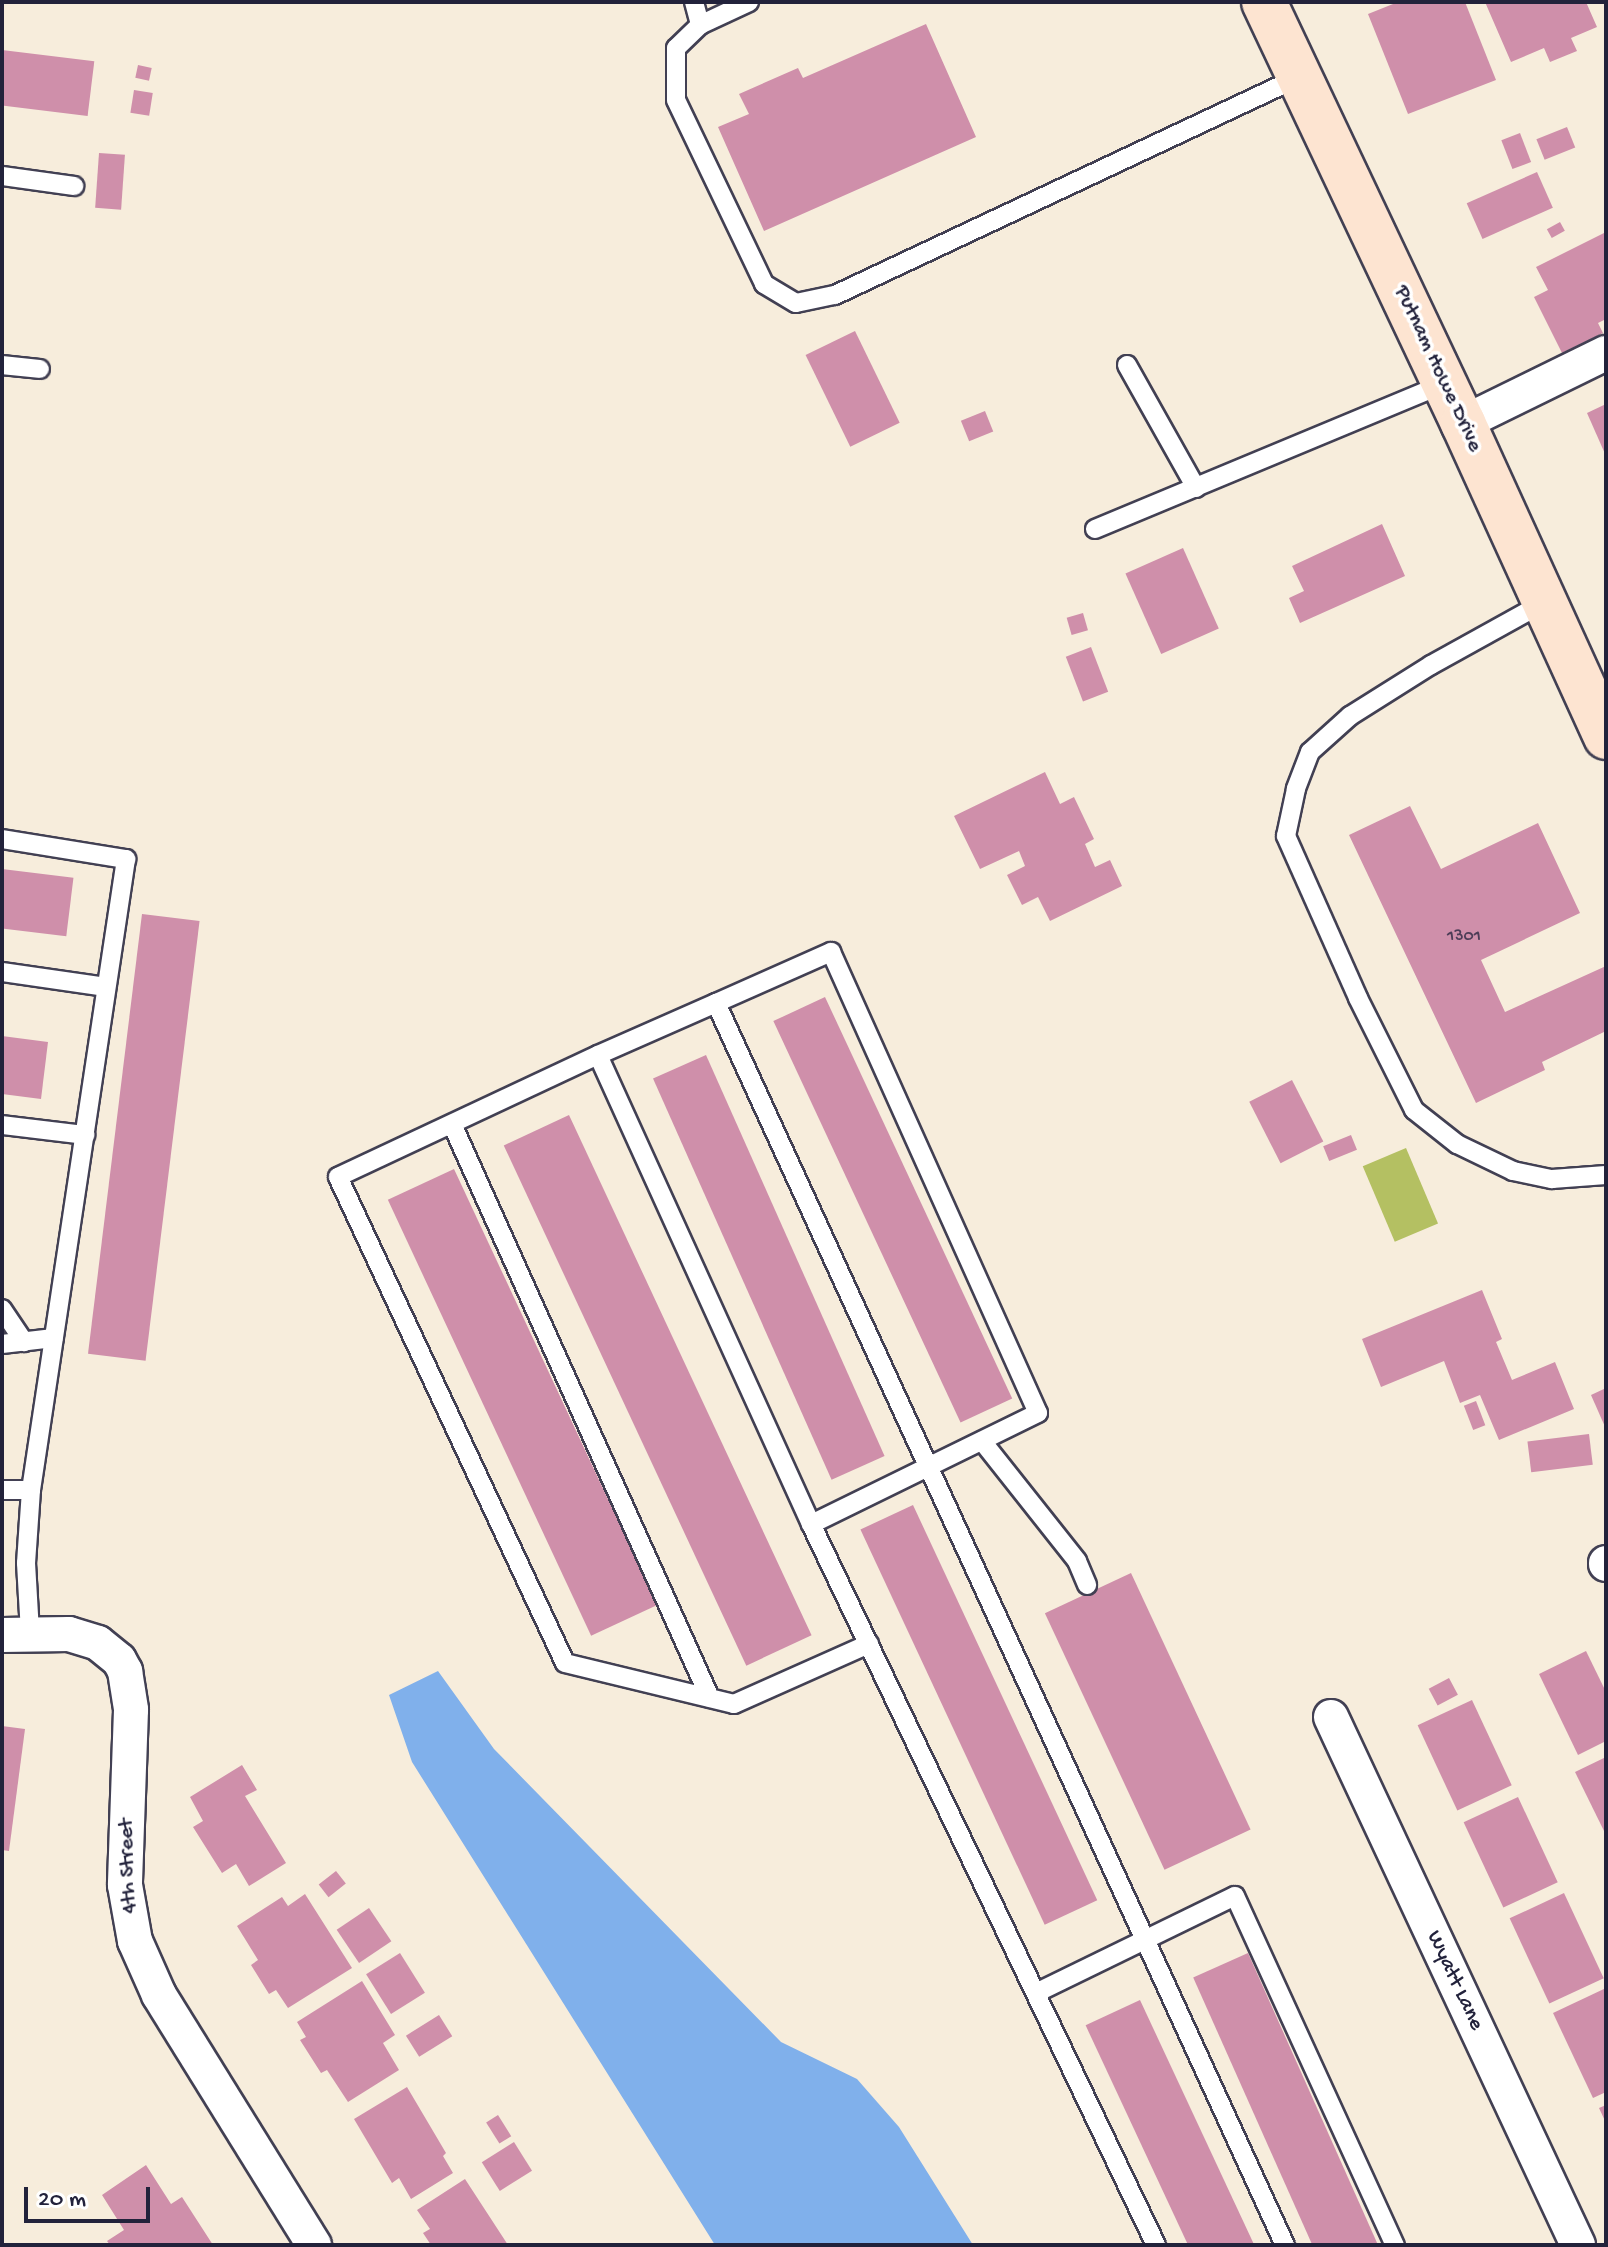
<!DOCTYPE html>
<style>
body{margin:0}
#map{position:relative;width:1608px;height:2247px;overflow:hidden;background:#f7eddc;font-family:"Gochi Hand",sans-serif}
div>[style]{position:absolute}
.green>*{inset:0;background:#b4c062;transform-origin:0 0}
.water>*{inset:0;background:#80b0eb}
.building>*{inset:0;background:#cf8faa;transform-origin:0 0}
.roads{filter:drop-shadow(2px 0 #424053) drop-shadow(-2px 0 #424053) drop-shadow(0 2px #424053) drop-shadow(0 -2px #424053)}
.lane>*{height:18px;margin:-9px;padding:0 9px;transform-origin:9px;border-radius:9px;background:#fff}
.street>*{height:34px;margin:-17px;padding:0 17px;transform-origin:17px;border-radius:17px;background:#fff}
.secondary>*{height:44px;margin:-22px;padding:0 22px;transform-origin:22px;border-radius:22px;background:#fde4d1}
span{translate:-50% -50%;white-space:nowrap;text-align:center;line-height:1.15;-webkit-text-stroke:7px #fff;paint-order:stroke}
.number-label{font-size:18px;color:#4d3d57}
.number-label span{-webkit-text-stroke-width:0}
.street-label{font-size:22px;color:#22223b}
.frame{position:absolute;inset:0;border:4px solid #22223b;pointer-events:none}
.scale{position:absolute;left:24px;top:2187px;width:126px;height:36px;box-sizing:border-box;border:4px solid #22223b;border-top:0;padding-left:10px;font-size:24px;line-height:28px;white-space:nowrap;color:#22223b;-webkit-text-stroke:6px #fff;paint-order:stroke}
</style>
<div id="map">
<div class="green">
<div style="left:1406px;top:1148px;width:82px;height:47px;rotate:67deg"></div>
</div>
<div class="water">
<div style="clip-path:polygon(438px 1671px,494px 1749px,781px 2042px,857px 2079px,899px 2127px,973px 2245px,715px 2245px,412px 1762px,389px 1695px)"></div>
</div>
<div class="building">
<div style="clip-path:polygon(1398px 2px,1465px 2px,1496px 80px,1408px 114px,1368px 14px)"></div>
<div style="clip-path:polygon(1485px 2px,1586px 2px,1597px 27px,1571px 38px,1577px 51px,1550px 62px,1544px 48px,1511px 62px)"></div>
<div style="clip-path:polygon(926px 24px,976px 137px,764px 231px,718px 127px,749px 114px,739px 94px,798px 68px,803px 78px)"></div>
<div style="left:2px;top:50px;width:93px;height:55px;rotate:7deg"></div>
<div style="left:138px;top:65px;width:14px;height:13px;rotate:12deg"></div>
<div style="left:134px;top:90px;width:19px;height:23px;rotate:9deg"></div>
<div style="left:1567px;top:127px;width:22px;height:33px;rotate:68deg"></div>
<div style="left:1520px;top:133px;width:31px;height:20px;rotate:69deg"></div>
<div style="left:99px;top:153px;width:26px;height:55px;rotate:4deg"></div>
<div style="left:1537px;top:172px;width:39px;height:77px;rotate:66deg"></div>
<div style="left:1560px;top:222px;width:10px;height:15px;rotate:61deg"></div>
<div style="clip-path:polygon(1606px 232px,1606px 319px,1598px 323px,1603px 333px,1562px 353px,1534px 297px,1548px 290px,1536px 267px)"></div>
<div style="left:855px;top:331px;width:102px;height:55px;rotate:64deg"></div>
<div style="clip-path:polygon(1606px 404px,1606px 456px,1587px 413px)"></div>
<div style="left:985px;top:411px;width:22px;height:26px;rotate:68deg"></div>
<div style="clip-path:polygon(1382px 524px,1405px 576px,1300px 623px,1289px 598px,1304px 591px,1292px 566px)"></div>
<div style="left:1183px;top:548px;width:88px;height:63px;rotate:66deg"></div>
<div style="left:1083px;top:613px;width:18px;height:17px;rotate:74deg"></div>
<div style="left:1091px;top:647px;width:48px;height:27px;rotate:69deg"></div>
<div style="clip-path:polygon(1045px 772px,1060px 804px,1074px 797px,1094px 839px,1085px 844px,1095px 867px,1110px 860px,1122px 886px,1050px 921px,1038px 897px,1022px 905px,1007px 875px,1025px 866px,1019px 851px,980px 869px,954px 816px)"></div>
<div style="clip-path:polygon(1410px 806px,1441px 869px,1538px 823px,1580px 913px,1481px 960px,1505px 1012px,1606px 966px,1606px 1031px,1542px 1062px,1545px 1070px,1476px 1103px,1349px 835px)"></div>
<div style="left:2px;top:869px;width:72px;height:59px;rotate:7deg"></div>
<div style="left:142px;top:914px;width:58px;height:443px;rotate:7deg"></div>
<div style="left:825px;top:997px;width:443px;height:57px;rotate:65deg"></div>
<div style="clip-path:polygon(2px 1036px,48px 1042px,41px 1099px,2px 1094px)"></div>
<div style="left:706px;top:1055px;width:439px;height:58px;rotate:66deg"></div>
<div style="left:1292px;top:1080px;width:69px;height:48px;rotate:63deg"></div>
<div style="left:569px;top:1115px;width:574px;height:72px;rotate:65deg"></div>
<div style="left:1351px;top:1135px;width:16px;height:30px;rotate:68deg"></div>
<div style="left:454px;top:1169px;width:481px;height:73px;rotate:65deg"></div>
<div style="clip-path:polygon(1482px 1290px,1502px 1339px,1496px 1342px,1512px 1380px,1555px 1362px,1574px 1409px,1499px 1440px,1480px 1395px,1460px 1403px,1444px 1361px,1381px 1387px,1362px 1339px)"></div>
<div style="clip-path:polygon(1606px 1388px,1606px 1429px,1591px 1395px)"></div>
<div style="left:1476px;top:1401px;width:26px;height:13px;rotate:69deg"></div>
<div style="left:1589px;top:1434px;width:31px;height:62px;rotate:83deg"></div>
<div style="left:913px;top:1505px;width:436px;height:58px;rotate:65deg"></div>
<div style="left:1131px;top:1573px;width:283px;height:95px;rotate:65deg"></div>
<div style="clip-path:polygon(1586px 1651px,1606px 1692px,1606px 1741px,1578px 1755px,1539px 1674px)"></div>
<div style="left:1449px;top:1678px;width:19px;height:23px;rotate:62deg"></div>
<div style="left:1472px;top:1700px;width:94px;height:60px;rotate:65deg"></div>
<div style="clip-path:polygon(2px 1726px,25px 1729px,9px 1851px,2px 1850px)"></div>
<div style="clip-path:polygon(1606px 1757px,1606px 1835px,1575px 1772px)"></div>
<div style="clip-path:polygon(242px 1765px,257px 1790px,245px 1796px,286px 1863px,249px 1886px,236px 1864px,222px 1873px,193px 1827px,203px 1821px,190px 1797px)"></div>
<div style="left:1518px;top:1797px;width:94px;height:60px;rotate:65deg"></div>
<div style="left:336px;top:1871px;width:16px;height:22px;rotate:52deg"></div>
<div style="left:1564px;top:1893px;width:94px;height:60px;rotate:65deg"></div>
<div style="clip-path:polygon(305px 1894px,352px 1968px,288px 2008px,276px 1990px,269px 1994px,251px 1965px,258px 1960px,237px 1926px,282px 1897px,288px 1906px)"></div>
<div style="left:369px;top:1908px;width:40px;height:39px;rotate:56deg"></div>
<div style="left:400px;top:1953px;width:47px;height:40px;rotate:58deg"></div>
<div style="left:1248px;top:1953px;width:321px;height:60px;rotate:66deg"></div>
<div style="clip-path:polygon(362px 1981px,395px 2035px,383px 2043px,399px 2070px,348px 2102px,327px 2070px,321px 2073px,300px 2040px,306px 2037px,297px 2022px)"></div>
<div style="clip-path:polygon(1606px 1988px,1606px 2092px,1593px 2098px,1553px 2013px)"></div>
<div style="left:1140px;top:2000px;width:269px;height:60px;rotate:65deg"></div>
<div style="left:439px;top:2015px;width:25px;height:39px;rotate:58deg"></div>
<div style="clip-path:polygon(407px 2087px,446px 2153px,443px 2156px,453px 2173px,411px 2199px,399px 2178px,392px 2183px,354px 2119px)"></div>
<div style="clip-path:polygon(1606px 2105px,1606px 2123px,1599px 2108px)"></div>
<div style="left:498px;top:2115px;width:25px;height:14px;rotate:58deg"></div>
<div style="left:514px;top:2142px;width:34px;height:38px;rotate:58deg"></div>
<div style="clip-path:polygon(146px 2165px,171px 2204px,182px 2197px,213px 2245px,110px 2245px,107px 2241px,124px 2230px,102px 2195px)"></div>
<div style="clip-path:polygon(465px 2179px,508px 2245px,431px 2245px,423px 2233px,430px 2229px,417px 2210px)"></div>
</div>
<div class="roads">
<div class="lane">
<div style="left:694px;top:2px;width:24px;rotate:75deg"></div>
<div style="left:749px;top:2px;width:54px;rotate:154.9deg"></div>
<div style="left:700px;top:25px;width:33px;rotate:136deg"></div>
<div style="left:676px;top:48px;width:52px;rotate:90deg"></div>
<div style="left:676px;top:100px;width:204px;rotate:64.4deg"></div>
<div style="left:764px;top:284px;width:37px;rotate:31deg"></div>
<div style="left:796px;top:303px;width:40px;rotate:-12deg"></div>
<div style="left:835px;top:295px;width:513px;rotate:-25.17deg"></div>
<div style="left:2px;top:176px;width:73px;rotate:7.9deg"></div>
<div style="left:2px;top:365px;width:38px;rotate:6deg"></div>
<div style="left:1127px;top:365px;width:141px;rotate:60.7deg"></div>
<div style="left:1095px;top:529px;width:378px;rotate:-22.6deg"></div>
<div style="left:1543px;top:603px;width:128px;rotate:151deg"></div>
<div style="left:1431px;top:665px;width:96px;rotate:147.8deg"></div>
<div style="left:1350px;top:716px;width:54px;rotate:138deg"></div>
<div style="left:1310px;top:752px;width:40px;rotate:111deg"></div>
<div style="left:1296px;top:789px;width:48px;rotate:102deg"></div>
<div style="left:1286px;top:836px;width:177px;rotate:66deg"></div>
<div style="left:1358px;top:998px;width:125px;rotate:63.4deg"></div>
<div style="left:1414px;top:1110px;width:55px;rotate:38.3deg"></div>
<div style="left:1457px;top:1144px;width:62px;rotate:25.7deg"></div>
<div style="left:1513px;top:1171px;width:40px;rotate:12deg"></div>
<div style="left:1552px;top:1179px;width:54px;rotate:-4.2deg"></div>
<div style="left:2px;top:839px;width:126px;rotate:9.2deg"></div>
<div style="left:126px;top:859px;width:638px;rotate:98.56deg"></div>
<div style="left:31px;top:1490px;width:73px;rotate:93.9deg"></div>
<div style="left:26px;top:1563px;width:70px;rotate:86.7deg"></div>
<div style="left:2px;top:972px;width:105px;rotate:8.2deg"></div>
<div style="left:716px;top:1003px;width:126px;rotate:-23.9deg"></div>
<div style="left:831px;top:952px;width:505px;rotate:65.82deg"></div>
<div style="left:1038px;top:1413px;width:253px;rotate:153.9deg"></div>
<div style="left:598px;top:1055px;width:287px;rotate:154.9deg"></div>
<div style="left:338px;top:1177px;width:536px;rotate:64.96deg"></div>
<div style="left:565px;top:1663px;width:174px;rotate:13.6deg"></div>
<div style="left:734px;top:1704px;width:148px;rotate:-24deg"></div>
<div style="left:452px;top:1124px;width:629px;rotate:65.8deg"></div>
<div style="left:2px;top:1125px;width:84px;rotate:6.9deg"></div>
<div style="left:2px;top:1309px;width:40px;rotate:56deg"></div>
<div style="left:2px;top:1344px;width:52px;rotate:-6.6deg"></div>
<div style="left:982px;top:1441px;width:153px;rotate:51.6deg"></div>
<div style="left:1077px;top:1561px;width:26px;rotate:67deg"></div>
<div style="left:2px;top:1490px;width:29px"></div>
<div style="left:1036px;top:1993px;width:221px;rotate:-26deg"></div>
<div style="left:1235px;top:1896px;width:384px;rotate:65.4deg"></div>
<div style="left:1156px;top:2245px;width:799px;rotate:-115.57deg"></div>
<div style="left:811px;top:1524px;width:515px;rotate:-114.43deg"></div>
<div style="left:598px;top:1055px;width:129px;rotate:-23.8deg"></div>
<div style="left:716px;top:1003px;width:1366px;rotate:65.39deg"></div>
</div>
<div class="street">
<div style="left:1463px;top:423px;width:159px;rotate:-26.1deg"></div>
<div style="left:1606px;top:1563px;width:1px;rotate:90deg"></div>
<div style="left:2px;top:1635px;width:67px;rotate:-0.9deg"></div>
<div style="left:69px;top:1634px;width:30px;rotate:17deg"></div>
<div style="left:98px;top:1643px;width:27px;rotate:39deg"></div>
<div style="left:119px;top:1660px;width:13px;rotate:61deg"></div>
<div style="left:125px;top:1671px;width:39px;rotate:81deg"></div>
<div style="left:131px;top:1710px;width:175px;rotate:92deg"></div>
<div style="left:125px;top:1885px;width:57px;rotate:79.9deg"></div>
<div style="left:135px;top:1941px;width:59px;rotate:66deg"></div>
<div style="left:159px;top:1995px;width:294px;rotate:58.2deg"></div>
<div style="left:1331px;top:1717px;width:583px;rotate:64.93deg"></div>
</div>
<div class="secondary">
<div style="left:1264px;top:2px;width:466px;rotate:64.7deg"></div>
<div style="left:1463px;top:423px;width:345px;rotate:65.5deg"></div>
</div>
</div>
<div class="number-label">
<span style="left:1464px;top:937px">1301</span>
</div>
<div class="street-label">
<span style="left:1437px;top:369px;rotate:65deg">Putnam Howe Drive</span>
<span style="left:129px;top:1866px;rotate:-92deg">4th Street</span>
<span style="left:1454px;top:1981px;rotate:65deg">Wyatt Lane</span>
</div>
<div class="frame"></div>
<div class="scale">20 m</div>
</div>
